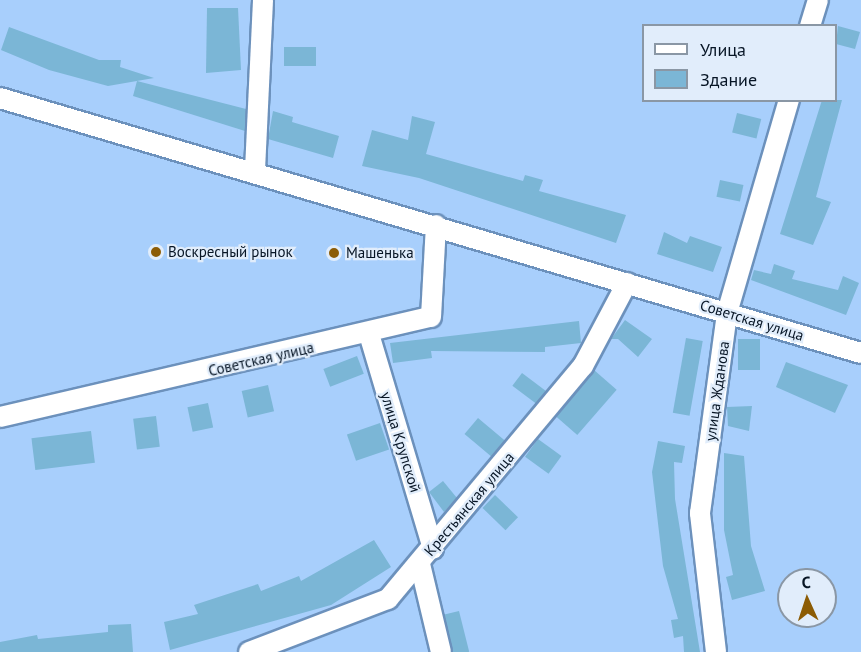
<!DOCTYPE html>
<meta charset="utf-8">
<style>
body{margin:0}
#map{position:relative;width:861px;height:652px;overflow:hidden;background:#a8cffc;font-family:"PT Sans",sans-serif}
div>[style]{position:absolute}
.building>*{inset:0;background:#7bb6d6;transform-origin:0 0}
.roads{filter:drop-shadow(2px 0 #6c91bc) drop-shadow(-2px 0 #6c91bc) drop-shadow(0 2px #6c91bc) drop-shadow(0 -2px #6c91bc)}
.minor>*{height:20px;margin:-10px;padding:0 10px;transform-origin:10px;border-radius:10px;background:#fff}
.dots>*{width:16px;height:16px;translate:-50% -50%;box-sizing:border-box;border:3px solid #e1edfb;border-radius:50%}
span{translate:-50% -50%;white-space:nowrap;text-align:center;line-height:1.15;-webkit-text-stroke:4.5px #e1edfb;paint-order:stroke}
.poi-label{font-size:15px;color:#071525}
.left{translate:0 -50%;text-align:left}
.street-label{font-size:15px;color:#071525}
.legend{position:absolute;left:642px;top:24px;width:195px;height:78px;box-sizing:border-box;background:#e1edfb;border:2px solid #8a97a5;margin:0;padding:8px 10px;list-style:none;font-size:18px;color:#071525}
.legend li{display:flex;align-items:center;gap:12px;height:30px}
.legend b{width:30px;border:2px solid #8a97a5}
.north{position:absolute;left:777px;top:568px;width:60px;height:60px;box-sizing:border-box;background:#e1edfb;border:2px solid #8a97a5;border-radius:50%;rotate:357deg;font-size:16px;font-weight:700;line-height:24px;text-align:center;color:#071525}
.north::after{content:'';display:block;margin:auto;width:21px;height:27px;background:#8c5c05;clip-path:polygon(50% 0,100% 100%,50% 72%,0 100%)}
</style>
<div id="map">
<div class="building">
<div style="clip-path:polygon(207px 8px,238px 8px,241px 70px,206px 73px)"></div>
<div style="clip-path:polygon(838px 26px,860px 32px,855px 49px,836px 44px)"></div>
<div style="clip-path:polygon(9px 27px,99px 60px,121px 60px,120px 67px,154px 78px,108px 86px,49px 70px,1px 50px)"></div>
<div style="left:316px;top:47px;width:19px;height:32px;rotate:90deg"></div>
<div style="clip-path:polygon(137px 81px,246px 109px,245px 131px,133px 96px)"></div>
<div style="clip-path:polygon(822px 100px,842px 100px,816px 197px,831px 202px,813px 245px,780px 234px)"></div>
<div style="clip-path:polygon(273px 111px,293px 117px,292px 122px,339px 136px,333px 158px,268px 139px)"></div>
<div style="left:737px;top:113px;width:25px;height:20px;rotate:14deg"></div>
<div style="clip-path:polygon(412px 116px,435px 122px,426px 154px,523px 181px,525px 175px,543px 180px,539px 191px,626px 215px,616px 243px,419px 178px,362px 166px,372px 130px,408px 140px)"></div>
<div style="left:720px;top:180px;width:24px;height:17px;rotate:12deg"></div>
<div style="clip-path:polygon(664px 232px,687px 243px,690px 236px,722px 247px,713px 272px,657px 254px)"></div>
<div style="clip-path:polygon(774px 264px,795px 271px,792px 279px,838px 290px,843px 276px,859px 283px,846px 315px,751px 280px,754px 270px,771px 274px)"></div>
<div style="clip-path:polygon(625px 320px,652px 339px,638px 357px,618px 339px,611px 339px)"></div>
<div style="clip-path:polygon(579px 321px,581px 343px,545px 347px,545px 352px,431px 351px,432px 358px,393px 363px,390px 343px)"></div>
<div style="left:686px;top:338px;width:17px;height:76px;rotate:10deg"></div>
<div style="left:738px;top:339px;width:22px;height:31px"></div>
<div style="left:357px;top:356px;width:19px;height:36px;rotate:69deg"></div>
<div style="clip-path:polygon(786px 362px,848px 385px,835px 413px,776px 387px)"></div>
<div style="left:594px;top:370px;width:30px;height:60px;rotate:41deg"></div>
<div style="left:522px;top:373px;width:30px;height:16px;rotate:37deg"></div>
<div style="left:268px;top:385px;width:27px;height:27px;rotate:77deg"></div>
<div style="left:208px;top:403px;width:25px;height:21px;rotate:78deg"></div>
<div style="clip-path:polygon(752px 406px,749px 431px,728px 426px,727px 407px)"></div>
<div style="left:156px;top:416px;width:31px;height:23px;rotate:83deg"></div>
<div style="left:478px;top:418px;width:35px;height:21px;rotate:40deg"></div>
<div style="left:380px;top:423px;width:28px;height:35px;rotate:71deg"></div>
<div style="left:91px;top:431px;width:32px;height:60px;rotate:83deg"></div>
<div style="left:538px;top:439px;width:29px;height:22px;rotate:36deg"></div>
<div style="clip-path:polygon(658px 441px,685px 446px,682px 463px,674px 462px,675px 499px,700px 652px,684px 652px,683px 636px,674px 638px,671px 620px,678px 619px,663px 566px,652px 472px)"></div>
<div style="clip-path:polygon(724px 453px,744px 456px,751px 546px,765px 591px,732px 600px,726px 577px,733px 575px,724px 530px)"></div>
<div style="clip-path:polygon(443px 481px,457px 498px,444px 512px,429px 492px)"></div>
<div style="left:495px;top:495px;width:32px;height:18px;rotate:44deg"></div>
<div style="clip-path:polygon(374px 540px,391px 567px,331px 605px,170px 650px,164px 622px,198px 614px,194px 605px,258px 584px,261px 591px,299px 576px,301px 581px)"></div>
<div style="left:459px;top:611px;width:42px;height:16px;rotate:76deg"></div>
<div style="clip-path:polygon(131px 624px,133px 652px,0 652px,0 642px,37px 635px,38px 639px,108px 632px,108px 625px)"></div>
</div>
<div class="roads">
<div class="minor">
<div style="left:810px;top:26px;width:27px;rotate:-73deg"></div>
<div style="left:0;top:98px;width:898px;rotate:16.5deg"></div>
<div style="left:255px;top:170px;width:170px;rotate:-87.3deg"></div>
<div style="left:369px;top:334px;width:224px;rotate:73.4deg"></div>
<div style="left:0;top:417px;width:442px;rotate:-13.1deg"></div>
<div style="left:431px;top:317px;width:92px;rotate:-86.9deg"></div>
<div style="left:420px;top:564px;width:90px;rotate:76.6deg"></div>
<div style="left:249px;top:652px;width:149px;rotate:-20.9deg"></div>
<div style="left:388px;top:599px;width:304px;rotate:-50.1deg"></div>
<div style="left:583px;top:366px;width:94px;rotate:-62.1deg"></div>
<div style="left:716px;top:652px;width:140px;rotate:-96.6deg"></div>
<div style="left:700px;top:513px;width:202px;rotate:-82.3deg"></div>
<div style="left:727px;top:313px;width:222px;rotate:-73.8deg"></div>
</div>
</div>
<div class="dots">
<div style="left:156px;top:252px;background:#8c5c05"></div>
<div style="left:334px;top:253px;background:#8c5c05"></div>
</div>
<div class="poi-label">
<span class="left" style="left:168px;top:252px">Воскресный рынок</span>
<span class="left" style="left:346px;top:253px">Машенька</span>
</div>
<div class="street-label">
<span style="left:752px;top:320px;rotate:17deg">Советская улица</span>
<span style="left:261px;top:359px;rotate:-13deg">Советская улица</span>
<span style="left:717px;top:391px;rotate:-82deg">улица Жданова</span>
<span style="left:401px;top:442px;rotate:73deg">улица Крупской</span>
<span style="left:469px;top:504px;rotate:-50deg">Крестьянская улица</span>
</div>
<ul class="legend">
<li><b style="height:8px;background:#fff"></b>Улица</li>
<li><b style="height:16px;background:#7bb6d6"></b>Здание</li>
</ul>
<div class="north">С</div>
</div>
